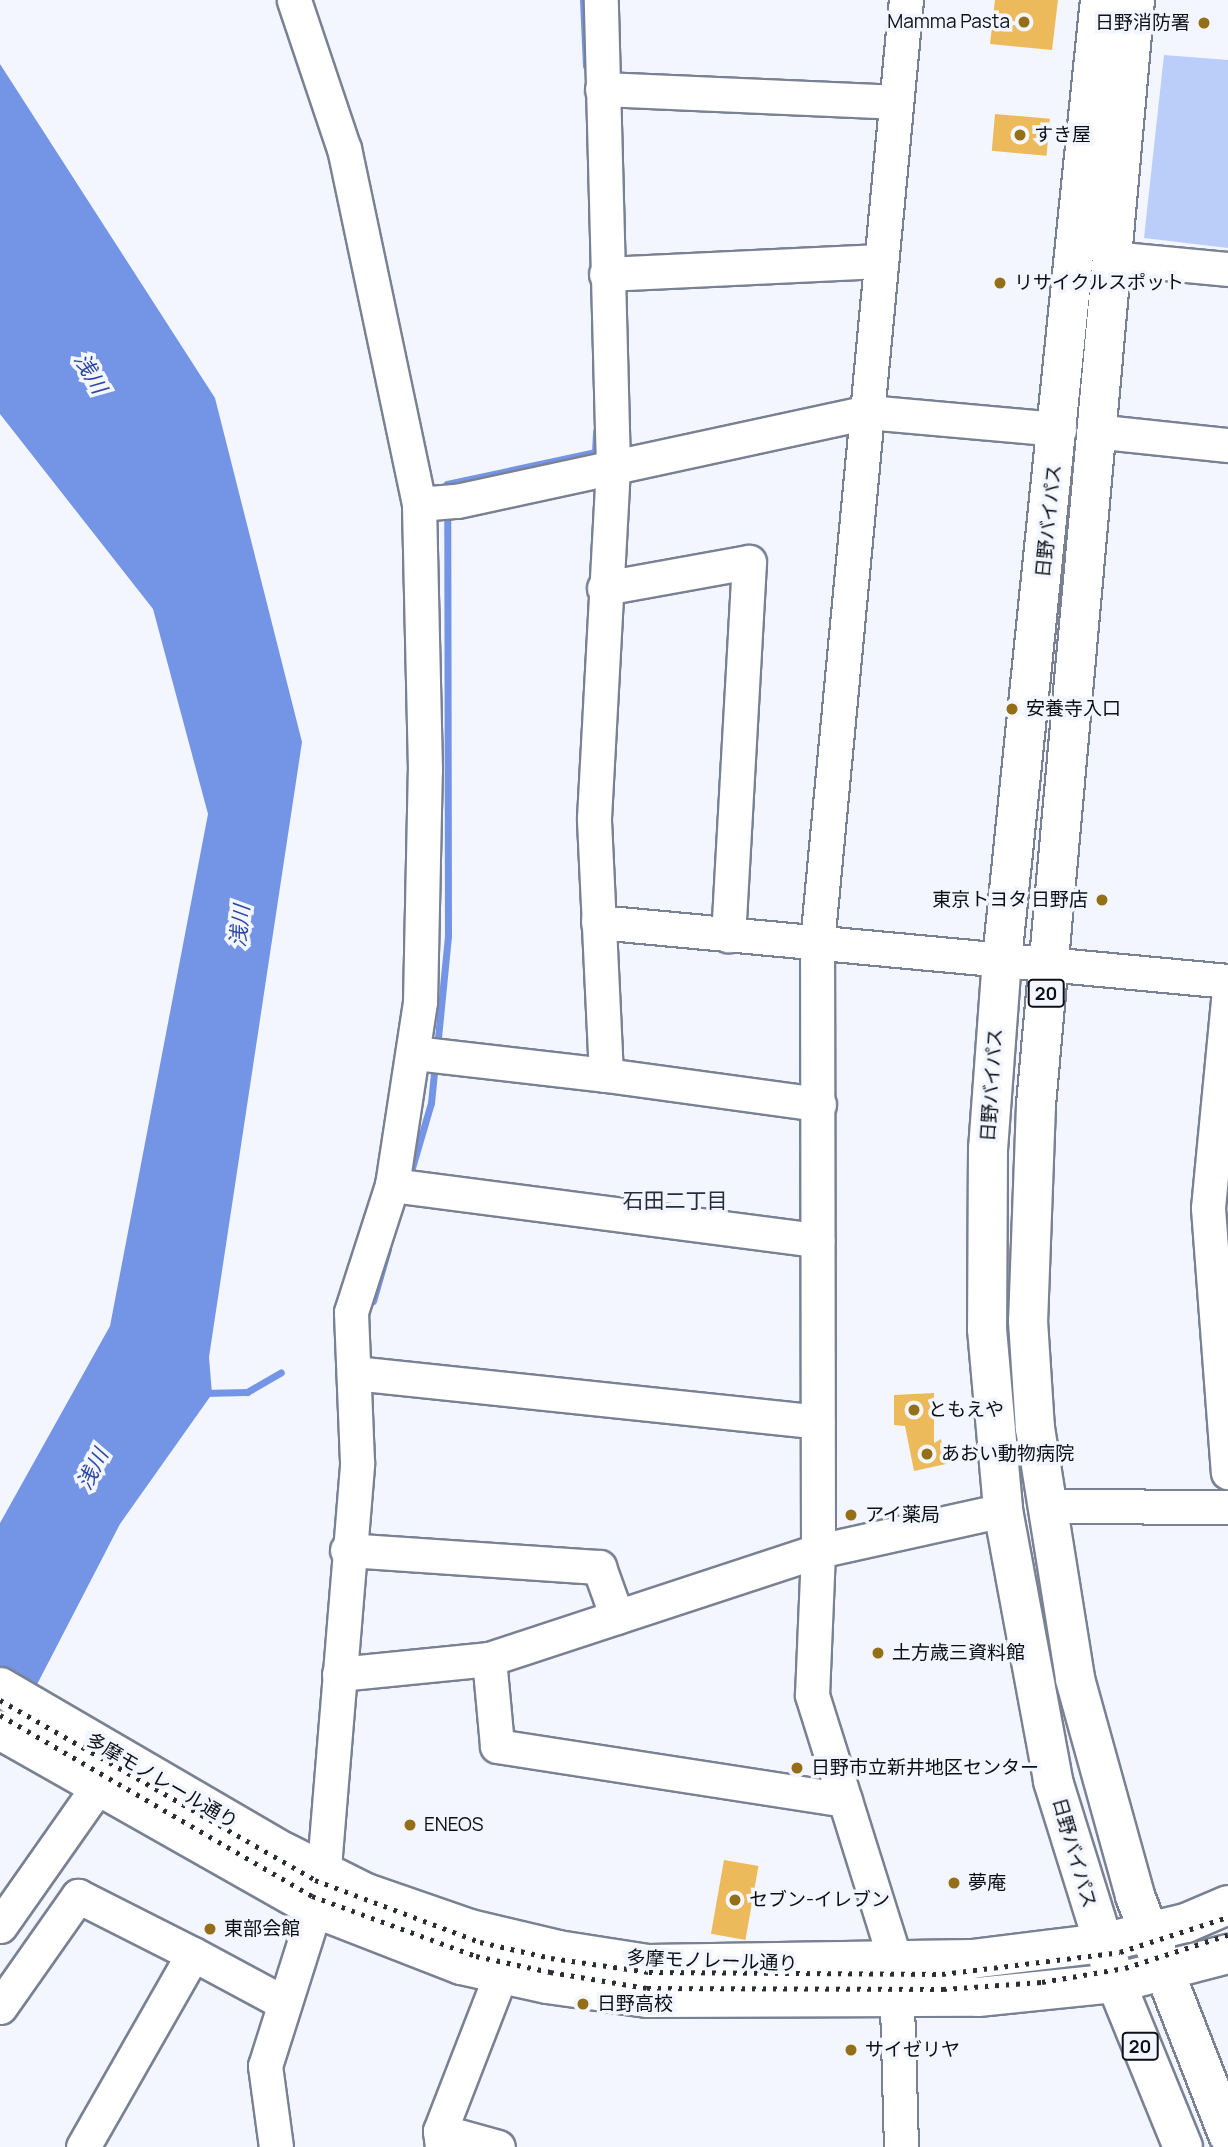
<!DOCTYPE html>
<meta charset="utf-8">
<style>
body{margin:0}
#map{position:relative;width:1228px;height:2147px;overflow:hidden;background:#f3f6fe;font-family:Manrope,"Noto Sans JP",sans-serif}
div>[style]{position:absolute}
.green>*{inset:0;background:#bbcefa}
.water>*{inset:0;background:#7494e6}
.stream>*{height:7px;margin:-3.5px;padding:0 3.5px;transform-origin:3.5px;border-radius:3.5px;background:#7494e6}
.building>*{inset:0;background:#ecba5b;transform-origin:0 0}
.roads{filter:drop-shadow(2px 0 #798193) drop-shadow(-2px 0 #798193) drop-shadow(0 2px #798193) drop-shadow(0 -2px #798193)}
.minor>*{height:33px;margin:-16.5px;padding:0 16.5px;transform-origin:16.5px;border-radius:16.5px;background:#fff}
.major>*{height:38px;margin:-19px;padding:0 19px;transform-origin:19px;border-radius:19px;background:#fff}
.highway>*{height:38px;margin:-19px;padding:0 19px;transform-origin:19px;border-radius:19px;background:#fff}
.rail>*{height:5px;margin-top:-2.5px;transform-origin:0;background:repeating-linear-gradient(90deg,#2b2e35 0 3.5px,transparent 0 10.5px)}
.dots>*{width:19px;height:19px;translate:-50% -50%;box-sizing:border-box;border:4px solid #f3f6fe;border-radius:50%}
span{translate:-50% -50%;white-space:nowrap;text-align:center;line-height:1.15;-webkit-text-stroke:7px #f3f6fe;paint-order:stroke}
.shield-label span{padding:2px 5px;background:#f3f6fe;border:2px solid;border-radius:5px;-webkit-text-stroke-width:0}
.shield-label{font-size:18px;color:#0c0f16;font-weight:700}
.poi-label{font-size:19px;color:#0c0f16}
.right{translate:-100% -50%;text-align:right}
.left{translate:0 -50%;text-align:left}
.street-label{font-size:19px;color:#0c0f16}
.water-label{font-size:21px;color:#2a47a5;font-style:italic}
.neighbourhood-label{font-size:21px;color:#262d3c}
</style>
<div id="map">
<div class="green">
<div style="clip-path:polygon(1164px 55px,1228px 60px,1228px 248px,1144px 238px)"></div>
</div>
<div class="water">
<div style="clip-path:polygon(0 64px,215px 398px,302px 742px,209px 1357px,212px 1394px,120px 1524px,0 1756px,0 1523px,110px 1326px,208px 814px,153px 609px,0 414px)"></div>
</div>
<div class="stream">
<div style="left:583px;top:0;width:66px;rotate:87.4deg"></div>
<div style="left:447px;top:492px;width:8px;rotate:-90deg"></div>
<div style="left:447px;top:484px;width:151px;rotate:-12.2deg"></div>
<div style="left:595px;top:452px;width:21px;rotate:-87deg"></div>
<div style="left:437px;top:1048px;width:113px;rotate:-84.4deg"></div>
<div style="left:448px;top:936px;width:425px;rotate:-90.1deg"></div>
<div style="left:409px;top:1178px;width:78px;rotate:-73.7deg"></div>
<div style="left:431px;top:1103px;width:40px;rotate:-84.3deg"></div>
<div style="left:373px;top:1301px;width:54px;rotate:-73.9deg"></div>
<div style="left:203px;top:1393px;width:44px;rotate:-1.3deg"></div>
<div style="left:247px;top:1392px;width:39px;rotate:-30deg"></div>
</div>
<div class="building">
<div style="clip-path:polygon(995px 0,1058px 0,1052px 50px,990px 44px)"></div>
<div style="left:995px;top:114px;width:55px;height:37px;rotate:5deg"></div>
<div style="clip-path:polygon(934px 1393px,934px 1443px,941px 1439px,946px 1464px,914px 1471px,905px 1426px,894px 1425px,894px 1395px)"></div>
<div style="left:724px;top:1860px;width:35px;height:75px;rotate:10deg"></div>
</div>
<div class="roads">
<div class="minor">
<div style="left:602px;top:89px;width:293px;rotate:2.5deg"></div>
<div style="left:1111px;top:258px;width:118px;rotate:5.4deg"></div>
<div style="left:606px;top:274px;width:274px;rotate:-2.7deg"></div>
<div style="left:1094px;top:431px;width:135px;rotate:6deg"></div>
<div style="left:419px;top:504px;width:38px;rotate:-5deg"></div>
<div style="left:457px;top:501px;width:420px;rotate:-12.2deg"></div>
<div style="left:867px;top:412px;width:193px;rotate:5.1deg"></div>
<div style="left:604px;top:588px;width:147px;rotate:-10.2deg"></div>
<div style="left:749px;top:562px;width:374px;rotate:93.2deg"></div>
<div style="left:598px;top:922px;width:633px;rotate:5.35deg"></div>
<div style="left:1228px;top:1000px;width:209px;rotate:95.5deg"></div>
<div style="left:1208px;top:1208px;width:265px;rotate:85.7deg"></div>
<div style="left:415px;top:1053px;width:192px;rotate:6.6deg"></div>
<div style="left:606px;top:1075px;width:257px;rotate:-92.7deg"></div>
<div style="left:594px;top:818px;width:352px;rotate:-86.9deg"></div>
<div style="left:613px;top:467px;width:467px;rotate:-91.5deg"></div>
<div style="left:606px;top:1075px;width:215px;rotate:7.8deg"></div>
<div style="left:392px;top:1185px;width:429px;rotate:7.4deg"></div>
<div style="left:354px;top:1373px;width:466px;rotate:6deg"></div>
<div style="left:1046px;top:1506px;width:182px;rotate:0.3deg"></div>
<div style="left:347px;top:1550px;width:253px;rotate:3.9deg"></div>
<div style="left:599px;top:1567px;width:53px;rotate:70.2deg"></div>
<div style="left:489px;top:1659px;width:87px;rotate:84.7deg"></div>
<div style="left:497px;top:1746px;width:352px;rotate:8.8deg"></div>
<div style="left:339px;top:1674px;width:151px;rotate:-5.7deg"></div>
<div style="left:489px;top:1659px;width:346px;rotate:-18.2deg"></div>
<div style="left:818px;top:1551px;width:189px;rotate:-12.5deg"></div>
<div style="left:0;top:1926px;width:197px;rotate:-54.9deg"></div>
<div style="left:193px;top:1954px;width:103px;rotate:28.3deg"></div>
<div style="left:0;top:2007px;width:136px;rotate:-54.9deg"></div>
<div style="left:78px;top:1896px;width:129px;rotate:26.8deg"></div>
<div style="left:193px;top:1954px;width:222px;rotate:119.7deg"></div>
<div style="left:440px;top:2131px;width:168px;rotate:-68.8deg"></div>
<div style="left:276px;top:2147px;width:82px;rotate:-97.7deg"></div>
<div style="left:265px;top:2066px;width:166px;rotate:-72.4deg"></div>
<div style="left:315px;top:1908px;width:54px;rotate:-79.3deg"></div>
<div style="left:325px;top:1855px;width:394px;rotate:-85.3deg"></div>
<div style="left:357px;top:1462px;width:150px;rotate:-92.3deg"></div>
<div style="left:351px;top:1312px;width:133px;rotate:-72.1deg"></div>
<div style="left:392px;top:1185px;width:185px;rotate:-81.3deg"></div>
<div style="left:420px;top:1002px;width:232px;rotate:-88.8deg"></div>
<div style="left:425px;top:770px;width:266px;rotate:-91.3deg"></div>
<div style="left:419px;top:504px;width:363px;rotate:-101.9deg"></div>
<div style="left:344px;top:149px;width:157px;rotate:-108.6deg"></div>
<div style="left:442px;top:2147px;width:16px;rotate:-97deg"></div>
<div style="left:440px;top:2131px;width:60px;rotate:15.4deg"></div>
<div style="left:901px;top:2147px;width:184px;rotate:-91.6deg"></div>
<div style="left:896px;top:1963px;width:281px;rotate:-107.4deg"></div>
<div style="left:812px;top:1695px;width:144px;rotate:-87.6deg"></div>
<div style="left:818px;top:1551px;width:608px;rotate:-90.09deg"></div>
<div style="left:817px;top:943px;width:947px;rotate:-84.61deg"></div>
</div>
<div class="major">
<div style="left:0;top:1687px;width:328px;rotate:30.2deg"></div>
<div style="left:284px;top:1852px;width:92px;rotate:26.6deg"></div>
<div style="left:366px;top:1893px;width:110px;rotate:19.1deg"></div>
<div style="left:470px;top:1929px;width:90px;rotate:13.4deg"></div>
<div style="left:558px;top:1950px;width:91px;rotate:8.8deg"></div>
<div style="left:648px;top:1964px;width:324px;rotate:-0.9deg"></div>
<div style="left:972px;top:1959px;width:131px;rotate:-7deg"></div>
<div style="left:1102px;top:1943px;width:86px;rotate:-13.4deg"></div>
<div style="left:1186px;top:1923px;width:46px;rotate:-23.2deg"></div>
<div style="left:0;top:1730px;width:362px;rotate:29.5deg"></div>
<div style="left:315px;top:1908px;width:157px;rotate:21.3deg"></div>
<div style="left:461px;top:1965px;width:88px;rotate:12.5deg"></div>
<div style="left:547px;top:1984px;width:101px;rotate:8deg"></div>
<div style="left:647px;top:1998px;width:331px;rotate:-0.2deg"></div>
<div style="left:978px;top:1997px;width:139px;rotate:-5.8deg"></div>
<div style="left:1116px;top:1983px;width:116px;rotate:-14.5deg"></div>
</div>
<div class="highway">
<div style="left:1100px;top:0;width:964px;rotate:95.83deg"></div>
<div style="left:1002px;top:959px;width:190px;rotate:94.2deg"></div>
<div style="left:988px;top:1148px;width:181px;rotate:90.3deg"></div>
<div style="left:987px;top:1329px;width:182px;rotate:84.9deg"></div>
<div style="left:1003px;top:1510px;width:276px;rotate:79.5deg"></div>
<div style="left:1053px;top:1781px;width:212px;rotate:72.7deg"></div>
<div style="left:1116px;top:1983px;width:177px;rotate:67.8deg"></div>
<div style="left:1135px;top:0;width:1109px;rotate:95.12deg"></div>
<div style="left:1036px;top:1105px;width:216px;rotate:92.1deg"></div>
<div style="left:1028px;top:1321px;width:107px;rotate:86.3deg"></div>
<div style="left:1035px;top:1428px;width:254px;rotate:80.9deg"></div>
<div style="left:1075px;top:1679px;width:225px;rotate:74.5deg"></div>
<div style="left:1135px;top:1896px;width:256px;rotate:68.7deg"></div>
</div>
</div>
<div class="rail">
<div style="left:0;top:1700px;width:363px;rotate:29.7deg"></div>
<div style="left:315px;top:1880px;width:176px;rotate:20.6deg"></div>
<div style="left:480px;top:1942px;width:73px;rotate:12.7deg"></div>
<div style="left:551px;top:1958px;width:99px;rotate:8.1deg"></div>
<div style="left:649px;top:1972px;width:293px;rotate:0.4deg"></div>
<div style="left:942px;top:1974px;width:179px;rotate:-7deg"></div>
<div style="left:1120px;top:1952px;width:114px;rotate:-18deg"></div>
<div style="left:0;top:1715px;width:361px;rotate:30.1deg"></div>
<div style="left:312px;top:1896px;width:175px;rotate:20.1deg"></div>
<div style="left:476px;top:1956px;width:76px;rotate:12.2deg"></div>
<div style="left:550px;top:1972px;width:98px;rotate:9.4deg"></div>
<div style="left:647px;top:1988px;width:296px;rotate:0.2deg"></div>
<div style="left:943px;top:1989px;width:99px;rotate:-4deg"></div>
<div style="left:1042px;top:1982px;width:84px;rotate:-9.6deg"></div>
<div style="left:1125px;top:1968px;width:108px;rotate:-17.8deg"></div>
</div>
<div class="dots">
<div style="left:1024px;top:22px;background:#956e18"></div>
<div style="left:1204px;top:23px;background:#956e18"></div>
<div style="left:1020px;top:135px;background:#956e18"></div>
<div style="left:1000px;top:283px;background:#956e18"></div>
<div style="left:1012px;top:709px;background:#956e18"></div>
<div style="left:1102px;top:900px;background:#956e18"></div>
<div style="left:914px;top:1410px;background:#956e18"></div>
<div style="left:927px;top:1454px;background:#956e18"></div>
<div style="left:851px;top:1515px;background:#956e18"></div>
<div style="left:878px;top:1653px;background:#956e18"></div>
<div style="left:797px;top:1768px;background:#956e18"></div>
<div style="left:410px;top:1825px;background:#956e18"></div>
<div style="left:954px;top:1883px;background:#956e18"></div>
<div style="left:735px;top:1900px;background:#956e18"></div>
<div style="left:210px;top:1929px;background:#956e18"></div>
<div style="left:583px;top:2004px;background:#956e18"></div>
<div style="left:851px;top:2050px;background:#956e18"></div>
</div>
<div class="shield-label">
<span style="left:1046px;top:993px">20</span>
<span style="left:1140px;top:2046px">20</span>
</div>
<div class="poi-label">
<span class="right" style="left:1010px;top:22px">Mamma Pasta</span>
<span class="right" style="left:1190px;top:23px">日野消防署</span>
<span class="left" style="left:1034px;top:135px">すき屋</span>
<span class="left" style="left:1014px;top:283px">リサイクルスポット</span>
<span class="left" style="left:1026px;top:709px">安養寺入口</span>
<span class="right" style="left:1088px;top:900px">東京トヨタ 日野店</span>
<span class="left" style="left:928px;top:1410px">ともえや</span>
<span class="left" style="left:941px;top:1454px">あおい動物病院</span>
<span class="left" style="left:865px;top:1515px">アイ薬局</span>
<span class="left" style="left:892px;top:1653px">土方歳三資料館</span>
<span class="left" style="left:811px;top:1768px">日野市立新井地区センター</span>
<span class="left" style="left:424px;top:1825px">ENEOS</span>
<span class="left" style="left:968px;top:1883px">夢庵</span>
<span class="left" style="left:749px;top:1900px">セブン-イレブン</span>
<span class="left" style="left:224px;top:1929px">東部会館</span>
<span class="left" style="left:597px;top:2004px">日野高校</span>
<span class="left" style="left:865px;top:2050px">サイゼリヤ</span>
</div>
<div class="street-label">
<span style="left:1049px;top:521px;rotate:-84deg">日野バイパス</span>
<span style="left:992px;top:1085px;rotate:-86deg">日野バイパス</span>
<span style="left:162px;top:1781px;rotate:30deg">多摩モノレール通り</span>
<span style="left:1074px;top:1853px;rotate:74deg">日野バイパス</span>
<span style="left:712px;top:1961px;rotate:2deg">多摩モノレール通り</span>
</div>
<div class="water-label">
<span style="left:91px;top:373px;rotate:60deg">浅川</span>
<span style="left:239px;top:926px;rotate:-84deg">浅川</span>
<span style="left:92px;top:1469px;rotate:-63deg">浅川</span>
</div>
<div class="neighbourhood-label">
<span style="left:675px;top:1200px">石田二丁目</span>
</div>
</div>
